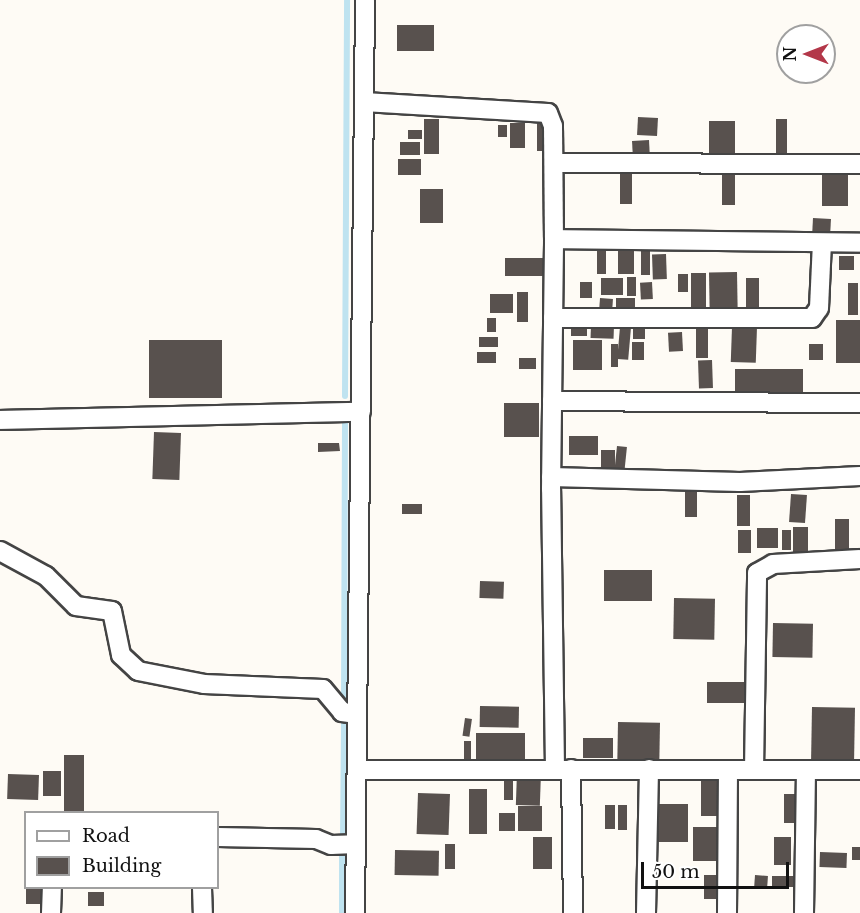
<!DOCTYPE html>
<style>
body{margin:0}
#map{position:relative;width:860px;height:913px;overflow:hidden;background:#fefbf5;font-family:"Libre Baskerville",serif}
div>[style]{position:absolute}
.stream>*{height:6px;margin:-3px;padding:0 3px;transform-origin:3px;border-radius:3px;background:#bfe3f0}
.building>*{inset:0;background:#58514e;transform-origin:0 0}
.roads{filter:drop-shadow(2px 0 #444) drop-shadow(-2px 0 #444) drop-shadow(0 2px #444) drop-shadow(0 -2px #444)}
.minor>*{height:18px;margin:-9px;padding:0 9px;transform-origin:9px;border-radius:9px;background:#fff}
span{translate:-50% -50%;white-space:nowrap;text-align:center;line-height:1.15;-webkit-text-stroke:6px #fff;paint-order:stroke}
.legend{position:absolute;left:24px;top:811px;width:195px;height:78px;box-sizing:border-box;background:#fff;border:2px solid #a0a0a0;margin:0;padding:8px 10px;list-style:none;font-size:18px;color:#111}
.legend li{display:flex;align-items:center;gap:12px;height:30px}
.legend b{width:30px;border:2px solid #a0a0a0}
.north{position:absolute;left:776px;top:24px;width:60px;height:60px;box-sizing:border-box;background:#fff;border:2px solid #a0a0a0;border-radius:50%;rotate:270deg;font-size:16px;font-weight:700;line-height:24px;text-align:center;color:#111}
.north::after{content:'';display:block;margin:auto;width:21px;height:27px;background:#b33749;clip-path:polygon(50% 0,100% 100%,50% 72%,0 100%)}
.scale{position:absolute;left:641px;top:862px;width:148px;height:27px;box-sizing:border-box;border:3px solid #111;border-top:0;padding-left:8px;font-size:18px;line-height:21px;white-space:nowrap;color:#111;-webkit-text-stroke:4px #fff;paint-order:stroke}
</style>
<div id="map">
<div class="stream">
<div style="left:345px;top:396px;width:396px;rotate:-89.7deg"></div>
<div style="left:344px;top:707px;width:285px;rotate:-89.8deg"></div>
<div style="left:343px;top:839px;width:122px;rotate:-89.5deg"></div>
<div style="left:342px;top:913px;width:64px;rotate:-90deg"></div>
</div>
<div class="building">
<div style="left:397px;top:25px;width:37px;height:26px"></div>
<div style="left:638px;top:117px;width:20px;height:18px;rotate:3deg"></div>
<div style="left:424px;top:119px;width:15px;height:35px"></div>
<div style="left:776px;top:119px;width:11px;height:37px"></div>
<div style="left:709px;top:121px;width:26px;height:35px"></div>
<div style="left:510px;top:123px;width:15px;height:25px"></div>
<div style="left:537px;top:123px;width:13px;height:28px"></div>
<div style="left:498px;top:125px;width:9px;height:12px"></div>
<div style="left:408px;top:130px;width:14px;height:9px"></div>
<div style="left:649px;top:140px;width:19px;height:17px;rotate:87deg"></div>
<div style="left:400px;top:142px;width:20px;height:13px"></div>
<div style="left:398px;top:159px;width:23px;height:16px"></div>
<div style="left:722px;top:168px;width:13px;height:37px"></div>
<div style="left:822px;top:171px;width:26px;height:35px"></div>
<div style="left:620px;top:172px;width:12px;height:32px"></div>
<div style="left:420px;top:189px;width:23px;height:34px"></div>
<div style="left:813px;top:218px;width:18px;height:19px;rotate:3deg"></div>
<div style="left:618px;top:248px;width:16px;height:26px"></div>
<div style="left:641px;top:250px;width:9px;height:25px"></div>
<div style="left:597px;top:251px;width:9px;height:23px"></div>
<div style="left:666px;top:254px;width:25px;height:14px;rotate:88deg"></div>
<div style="left:854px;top:256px;width:14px;height:15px;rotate:90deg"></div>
<div style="left:505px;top:258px;width:38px;height:18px"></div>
<div style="left:737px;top:272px;width:40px;height:28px;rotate:89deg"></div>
<div style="left:691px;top:273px;width:15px;height:37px"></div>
<div style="left:678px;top:274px;width:10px;height:18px"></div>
<div style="left:627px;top:277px;width:9px;height:19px"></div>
<div style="left:601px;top:278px;width:22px;height:17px"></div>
<div style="left:746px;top:278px;width:13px;height:36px"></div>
<div style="left:580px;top:282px;width:12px;height:16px"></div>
<div style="left:652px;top:282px;width:17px;height:12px;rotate:87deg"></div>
<div style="left:848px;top:283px;width:10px;height:32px"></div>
<div style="left:517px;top:292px;width:11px;height:30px"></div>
<div style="left:490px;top:294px;width:23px;height:19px"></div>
<div style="left:600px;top:298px;width:13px;height:18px;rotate:4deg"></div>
<div style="left:616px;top:298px;width:19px;height:18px"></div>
<div style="left:487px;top:318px;width:9px;height:14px"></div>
<div style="left:696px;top:319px;width:12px;height:39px"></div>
<div style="left:836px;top:320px;width:24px;height:43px"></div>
<div style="left:571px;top:325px;width:16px;height:11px"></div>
<div style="left:591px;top:325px;width:23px;height:13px;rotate:2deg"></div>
<div style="left:633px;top:325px;width:12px;height:14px"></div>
<div style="left:620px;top:327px;width:11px;height:32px;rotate:5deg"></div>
<div style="left:732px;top:327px;width:25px;height:35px;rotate:2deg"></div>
<div style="left:682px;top:332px;width:19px;height:14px;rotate:87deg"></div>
<div style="left:479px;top:337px;width:19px;height:10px"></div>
<div style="left:149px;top:340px;width:73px;height:58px"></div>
<div style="left:573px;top:340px;width:29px;height:30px"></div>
<div style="left:632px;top:342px;width:12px;height:18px"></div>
<div style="left:611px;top:344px;width:7px;height:23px"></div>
<div style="left:809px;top:344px;width:14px;height:16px"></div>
<div style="left:477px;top:352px;width:19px;height:11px"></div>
<div style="left:519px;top:358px;width:17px;height:11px"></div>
<div style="left:712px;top:360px;width:28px;height:14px;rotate:88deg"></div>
<div style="left:735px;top:369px;width:68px;height:27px"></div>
<div style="left:504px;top:403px;width:35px;height:34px"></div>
<div style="left:154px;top:432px;width:27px;height:47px;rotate:2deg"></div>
<div style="left:569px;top:436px;width:29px;height:19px"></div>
<div style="clip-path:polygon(318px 443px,339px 443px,340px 451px,318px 452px)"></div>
<div style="left:617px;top:446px;width:10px;height:30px;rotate:6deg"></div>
<div style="left:601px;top:450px;width:14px;height:22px"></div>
<div style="left:685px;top:484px;width:12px;height:33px"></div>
<div style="left:791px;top:494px;width:16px;height:28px;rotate:4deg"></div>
<div style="left:737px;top:495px;width:13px;height:31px"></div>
<div style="left:402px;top:504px;width:20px;height:10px"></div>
<div style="left:835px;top:519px;width:14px;height:35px"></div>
<div style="left:793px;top:527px;width:15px;height:30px"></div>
<div style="left:757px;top:528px;width:21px;height:20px"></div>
<div style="left:738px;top:530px;width:13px;height:23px"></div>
<div style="left:782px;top:530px;width:9px;height:20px"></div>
<div style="left:604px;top:570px;width:48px;height:31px"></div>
<div style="left:480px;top:581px;width:24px;height:17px;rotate:2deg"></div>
<div style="left:674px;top:598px;width:41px;height:41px;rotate:1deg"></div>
<div style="left:773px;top:623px;width:40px;height:34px;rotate:1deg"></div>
<div style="left:707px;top:682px;width:43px;height:21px"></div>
<div style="left:480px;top:706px;width:39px;height:21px;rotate:1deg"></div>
<div style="left:812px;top:707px;width:43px;height:54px;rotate:1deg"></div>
<div style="left:465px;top:718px;width:7px;height:18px;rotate:8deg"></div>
<div style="left:618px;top:722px;width:42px;height:41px;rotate:1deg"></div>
<div style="left:476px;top:733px;width:49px;height:29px"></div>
<div style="left:583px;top:738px;width:30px;height:20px"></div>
<div style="left:464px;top:741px;width:7px;height:20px"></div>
<div style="left:64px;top:755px;width:20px;height:56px"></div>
<div style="left:43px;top:771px;width:18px;height:25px"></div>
<div style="left:517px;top:772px;width:24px;height:33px;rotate:2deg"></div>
<div style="left:8px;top:774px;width:31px;height:25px;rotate:2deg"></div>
<div style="left:504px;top:777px;width:9px;height:23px"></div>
<div style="left:701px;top:780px;width:17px;height:36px"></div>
<div style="left:469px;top:789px;width:18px;height:45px"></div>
<div style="left:418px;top:793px;width:32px;height:41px;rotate:2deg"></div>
<div style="left:784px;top:794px;width:15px;height:29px"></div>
<div style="left:655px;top:804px;width:33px;height:38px"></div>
<div style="left:605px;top:805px;width:10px;height:24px"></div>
<div style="left:618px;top:805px;width:9px;height:25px"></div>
<div style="left:518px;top:806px;width:24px;height:25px"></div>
<div style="left:499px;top:813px;width:16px;height:18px"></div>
<div style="left:693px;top:827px;width:29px;height:34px"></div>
<div style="left:533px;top:837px;width:19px;height:32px"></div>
<div style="left:774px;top:837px;width:17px;height:28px"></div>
<div style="left:445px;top:844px;width:10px;height:25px"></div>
<div style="left:852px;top:847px;width:8px;height:13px"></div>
<div style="left:395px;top:850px;width:44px;height:25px;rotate:1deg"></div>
<div style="left:820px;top:852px;width:27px;height:15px;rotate:2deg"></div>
<div style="left:704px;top:875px;width:12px;height:24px"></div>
<div style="left:755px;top:875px;width:13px;height:12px;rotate:4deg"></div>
<div style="left:772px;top:876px;width:24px;height:11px"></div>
<div style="left:26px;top:888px;width:17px;height:16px"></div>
<div style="left:88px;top:892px;width:16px;height:14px"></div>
</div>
<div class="roads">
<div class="minor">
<div style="left:364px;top:102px;width:184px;rotate:3.4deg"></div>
<div style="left:548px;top:113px;width:14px;rotate:69deg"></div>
<div style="left:553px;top:126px;width:113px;rotate:89.5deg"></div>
<div style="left:554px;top:163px;width:306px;rotate:0.2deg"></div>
<div style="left:553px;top:318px;width:259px"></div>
<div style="left:812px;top:318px;width:12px;rotate:-55deg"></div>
<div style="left:819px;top:308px;width:65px;rotate:-87.4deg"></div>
<div style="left:552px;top:401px;width:308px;rotate:0.4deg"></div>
<div style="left:0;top:420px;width:361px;rotate:-1.3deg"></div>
<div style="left:551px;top:477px;width:189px;rotate:1.5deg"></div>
<div style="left:740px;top:482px;width:120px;rotate:-2.9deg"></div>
<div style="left:0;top:551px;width:52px;rotate:28.5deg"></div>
<div style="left:46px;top:576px;width:42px;rotate:45deg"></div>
<div style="left:76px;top:606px;width:36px;rotate:8deg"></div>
<div style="left:112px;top:611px;width:45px;rotate:78.4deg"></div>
<div style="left:121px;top:655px;width:23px;rotate:43deg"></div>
<div style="left:138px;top:671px;width:67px;rotate:11.1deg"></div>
<div style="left:204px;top:684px;width:119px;rotate:2.4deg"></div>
<div style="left:323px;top:689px;width:30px;rotate:50deg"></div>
<div style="left:342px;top:712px;width:15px;rotate:8deg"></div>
<div style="left:555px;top:769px;width:280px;rotate:-90.8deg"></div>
<div style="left:551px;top:489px;width:250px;rotate:-89.3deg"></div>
<div style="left:554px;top:239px;width:306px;rotate:0.7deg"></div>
<div style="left:571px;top:769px;width:144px;rotate:89.2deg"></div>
<div style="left:357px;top:770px;width:503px"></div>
<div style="left:754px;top:770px;width:197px;rotate:-89.1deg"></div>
<div style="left:757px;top:573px;width:18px;rotate:-29deg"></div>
<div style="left:773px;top:564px;width:87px;rotate:-3.3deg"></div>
<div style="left:218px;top:837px;width:98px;rotate:1.2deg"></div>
<div style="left:316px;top:839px;width:16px;rotate:22deg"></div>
<div style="left:331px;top:845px;width:25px;rotate:-2deg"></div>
<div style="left:202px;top:888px;width:25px;rotate:88deg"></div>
<div style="left:51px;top:913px;width:25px;rotate:-88deg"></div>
<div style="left:355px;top:913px;width:913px;rotate:-89.37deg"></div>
<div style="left:646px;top:913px;width:144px;rotate:-88.8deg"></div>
<div style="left:727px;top:913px;width:143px;rotate:-89.6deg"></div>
<div style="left:804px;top:913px;width:143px;rotate:-89.2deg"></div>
</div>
</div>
<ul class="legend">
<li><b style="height:8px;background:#fff"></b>Road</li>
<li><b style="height:16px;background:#58514e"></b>Building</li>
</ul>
<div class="north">N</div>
<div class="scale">50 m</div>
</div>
